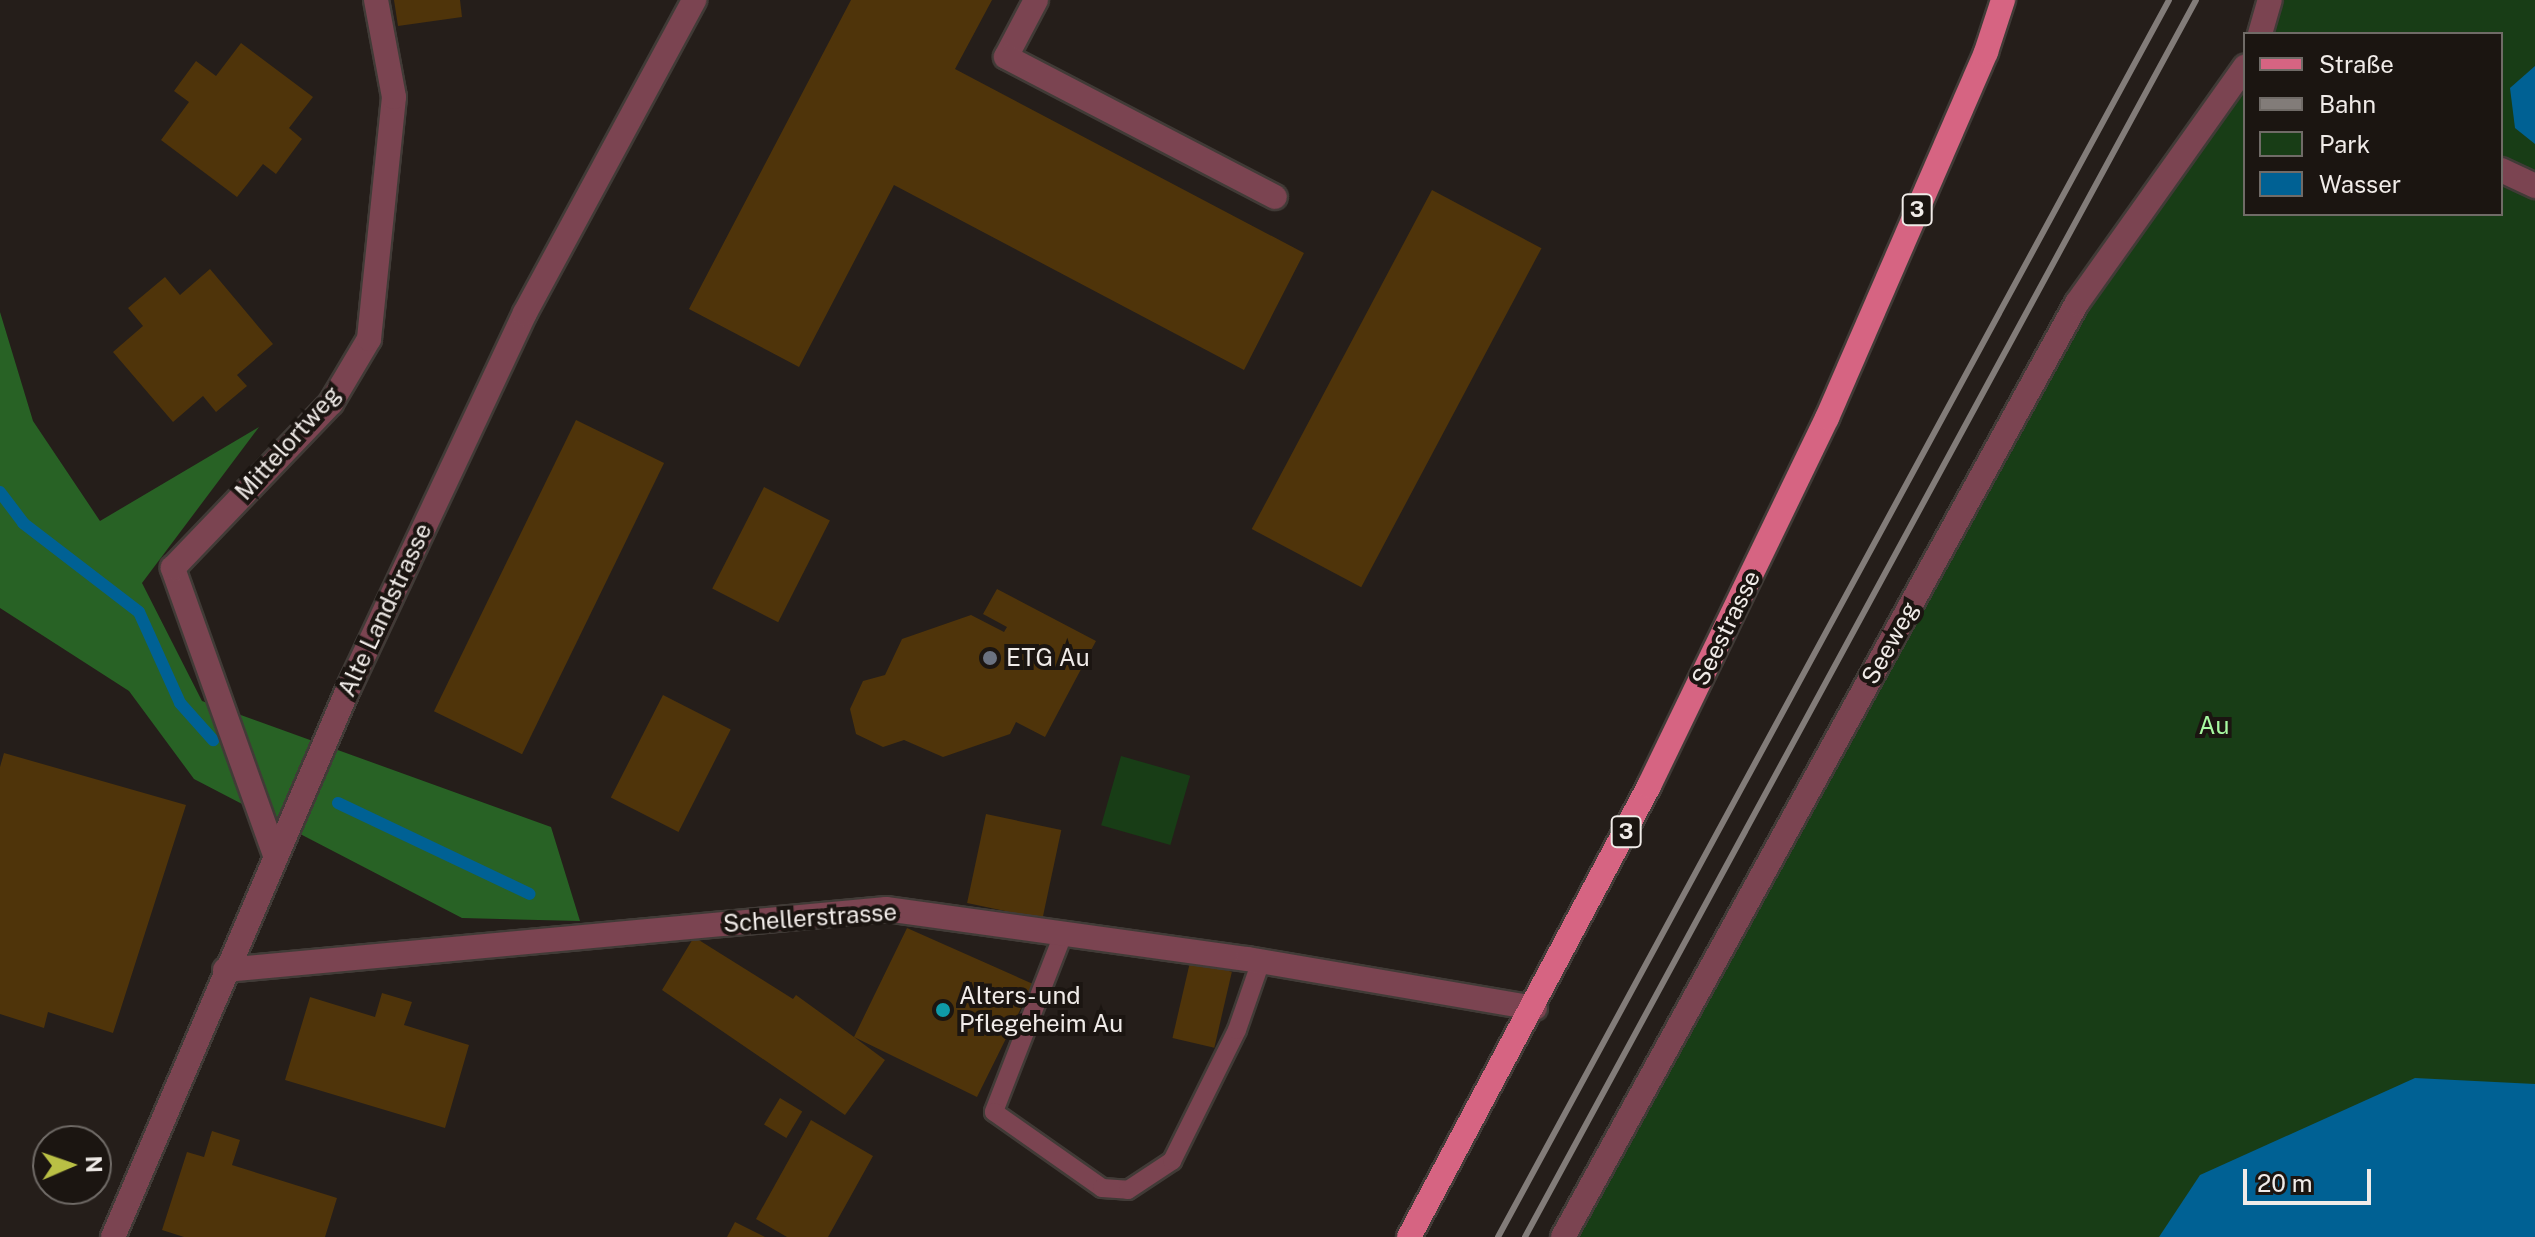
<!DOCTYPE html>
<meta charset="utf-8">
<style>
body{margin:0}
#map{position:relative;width:2535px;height:1237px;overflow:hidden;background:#251e1a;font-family:"Public Sans",sans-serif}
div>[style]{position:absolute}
.green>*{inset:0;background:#183d16;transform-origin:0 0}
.forest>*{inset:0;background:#286225}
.water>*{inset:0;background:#006194}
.stream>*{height:12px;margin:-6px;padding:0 6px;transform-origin:6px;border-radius:6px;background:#006194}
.building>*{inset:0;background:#4f340a;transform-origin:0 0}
.roads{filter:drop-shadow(2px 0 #413b37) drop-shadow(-2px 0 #413b37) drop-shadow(0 2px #413b37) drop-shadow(0 -2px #413b37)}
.service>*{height:18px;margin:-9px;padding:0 9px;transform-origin:9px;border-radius:9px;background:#7b4451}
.pedestrian>*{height:24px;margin:-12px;padding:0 12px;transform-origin:12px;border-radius:12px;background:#7b4451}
.minor>*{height:24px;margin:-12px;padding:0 12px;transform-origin:12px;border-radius:12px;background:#7b4451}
.primary>*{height:24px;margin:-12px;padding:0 12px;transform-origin:12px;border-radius:12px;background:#d66482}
.rail>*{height:6px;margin:-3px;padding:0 3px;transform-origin:3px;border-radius:3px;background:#827c79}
.dots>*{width:22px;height:22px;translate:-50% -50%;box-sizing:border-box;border:4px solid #1b1511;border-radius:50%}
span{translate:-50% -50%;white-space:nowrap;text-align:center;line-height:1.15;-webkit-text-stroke:8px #1b1511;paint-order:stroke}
.shield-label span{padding:2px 6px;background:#1b1511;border:2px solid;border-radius:6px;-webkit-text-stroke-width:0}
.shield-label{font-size:22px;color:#f0ebe8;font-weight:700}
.street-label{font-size:24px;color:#f0ebe8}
.poi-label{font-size:24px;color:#f0ebe8}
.left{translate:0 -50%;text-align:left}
.park-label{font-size:24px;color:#a8f9a1}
.legend{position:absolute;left:2243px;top:32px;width:260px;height:184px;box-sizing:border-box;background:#1b1511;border:2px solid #706b67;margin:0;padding:10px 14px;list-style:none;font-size:24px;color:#f0ebe8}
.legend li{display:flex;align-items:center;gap:16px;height:40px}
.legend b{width:40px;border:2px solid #706b67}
.north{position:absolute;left:32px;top:1125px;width:80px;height:80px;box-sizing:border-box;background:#1b1511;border:2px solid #706b67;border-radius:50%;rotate:88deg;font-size:22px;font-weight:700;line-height:32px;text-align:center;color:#f0ebe8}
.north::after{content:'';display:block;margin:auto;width:28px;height:36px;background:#bac045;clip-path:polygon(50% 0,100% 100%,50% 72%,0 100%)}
.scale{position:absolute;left:2243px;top:1169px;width:128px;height:36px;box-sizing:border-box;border:4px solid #f0ebe8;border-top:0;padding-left:10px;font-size:24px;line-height:28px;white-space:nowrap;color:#f0ebe8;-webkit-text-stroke:6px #1b1511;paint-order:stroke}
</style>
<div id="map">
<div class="green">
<div style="clip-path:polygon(2270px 0,2535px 0,2535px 1133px,2212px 1237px,1563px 1237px,2077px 303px,2245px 67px,2245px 214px,2501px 214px,2501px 34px,2260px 34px)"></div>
<div style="left:1121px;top:756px;width:72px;height:72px;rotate:16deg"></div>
</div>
<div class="forest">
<div style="clip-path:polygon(0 312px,33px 421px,100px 521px,259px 427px,142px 583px,202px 701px,551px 827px,580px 921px,462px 918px,194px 779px,129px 691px,0 608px)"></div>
</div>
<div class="water">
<div style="clip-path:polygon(2535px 66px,2535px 144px,2515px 128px,2510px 88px)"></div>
<div style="clip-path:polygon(2415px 1078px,2535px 1084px,2535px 1237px,2159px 1237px,2200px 1175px)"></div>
</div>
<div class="stream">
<div style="left:0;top:492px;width:39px;rotate:53deg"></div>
<div style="left:23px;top:523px;width:146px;rotate:37.5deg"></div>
<div style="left:139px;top:612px;width:100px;rotate:65.7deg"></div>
<div style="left:180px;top:703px;width:50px;rotate:48.3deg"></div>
<div style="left:338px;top:803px;width:212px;rotate:25.4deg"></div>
</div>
<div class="building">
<div style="clip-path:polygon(394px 0,460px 0,462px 17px,398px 26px)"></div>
<div style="clip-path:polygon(851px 0,992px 0,955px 69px,1304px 253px,1244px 370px,894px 185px,799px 367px,689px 309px)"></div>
<div style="clip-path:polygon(241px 43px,313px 97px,289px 128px,302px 139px,276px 174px,263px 164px,237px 197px,161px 140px,189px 102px,174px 91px,196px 61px,216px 76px)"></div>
<div style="left:1432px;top:190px;width:124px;height:384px;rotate:28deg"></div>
<div style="clip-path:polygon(210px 269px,273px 344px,237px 375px,247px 386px,216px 412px,203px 396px,173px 422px,113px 352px,143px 326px,128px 308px,165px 277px,180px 295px)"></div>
<div style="left:576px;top:420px;width:98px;height:324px;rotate:26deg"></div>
<div style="left:764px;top:487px;width:74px;height:114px;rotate:27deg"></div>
<div style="clip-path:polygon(997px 589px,1096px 641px,1045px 737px,1016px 722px,1010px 734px,943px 757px,904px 740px,883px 747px,856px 734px,850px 709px,863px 681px,885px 675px,902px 639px,971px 615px,1004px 632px,1007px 627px,983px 614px)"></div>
<div style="left:663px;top:695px;width:76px;height:115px;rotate:27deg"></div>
<div style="clip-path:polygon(4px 753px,186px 805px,113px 1033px,48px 1012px,44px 1028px,0 1014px,0 767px)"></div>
<div style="left:986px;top:814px;width:77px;height:91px;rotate:12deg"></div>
<div style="clip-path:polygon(907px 928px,1033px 984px,977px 1097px,854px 1037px,885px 1060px,845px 1115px,662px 990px,694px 937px,793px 999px,796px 995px,854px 1037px)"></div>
<div style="left:1190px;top:962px;width:43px;height:78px;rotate:13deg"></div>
<div style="clip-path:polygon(382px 993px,412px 1002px,404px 1025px,469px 1045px,445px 1128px,285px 1080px,310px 997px,375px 1017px)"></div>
<div style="left:780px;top:1098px;width:26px;height:31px;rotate:31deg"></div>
<div style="clip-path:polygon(811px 1120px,873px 1156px,828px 1237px,787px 1237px,756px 1219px)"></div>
<div style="clip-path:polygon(212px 1131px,240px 1140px,232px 1165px,337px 1198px,325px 1237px,184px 1237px,162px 1230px,187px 1152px,204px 1157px)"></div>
<div style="clip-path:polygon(735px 1222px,765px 1237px,727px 1237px)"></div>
</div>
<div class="roads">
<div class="service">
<div style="left:1064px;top:932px;width:193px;rotate:111.3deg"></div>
<div style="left:994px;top:1112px;width:132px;rotate:35.1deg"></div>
<div style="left:1102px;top:1188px;width:26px;rotate:4deg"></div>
<div style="left:1128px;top:1190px;width:53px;rotate:-33.4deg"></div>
<div style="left:1172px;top:1161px;width:146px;rotate:-63.6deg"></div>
<div style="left:1237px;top:1030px;width:73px;rotate:-70.8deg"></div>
</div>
<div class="pedestrian">
<div style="left:1036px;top:0;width:64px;rotate:117.8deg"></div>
<div style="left:1006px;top:57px;width:303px;rotate:27.5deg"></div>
</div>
<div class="minor">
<div style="left:2260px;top:34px;width:35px;rotate:-74deg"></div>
<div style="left:2501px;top:170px;width:38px;rotate:25deg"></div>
<div style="left:275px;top:855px;width:305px;rotate:-109.6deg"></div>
<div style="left:173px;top:568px;width:228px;rotate:-46.2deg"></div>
<div style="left:331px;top:403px;width:74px;rotate:-59.3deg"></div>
<div style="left:369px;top:339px;width:243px;rotate:-84.1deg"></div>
<div style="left:394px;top:97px;width:99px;rotate:-100.5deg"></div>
<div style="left:225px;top:970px;width:664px;rotate:-5.27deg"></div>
<div style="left:886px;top:909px;width:365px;rotate:7.9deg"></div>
<div style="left:1248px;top:959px;width:291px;rotate:9.7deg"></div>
<div style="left:113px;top:1237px;width:598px;rotate:-66.78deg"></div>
<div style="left:349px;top:687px;width:413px;rotate:-64.8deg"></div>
<div style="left:525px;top:313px;width:356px;rotate:-61.6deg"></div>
<div style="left:1563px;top:1237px;width:1066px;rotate:-61.18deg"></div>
<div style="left:2077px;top:303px;width:290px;rotate:-54.6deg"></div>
</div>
<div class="primary">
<div style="left:1409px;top:1237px;width:511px;rotate:-61.98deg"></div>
<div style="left:1649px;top:786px;width:409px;rotate:-64.2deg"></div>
<div style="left:1827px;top:418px;width:399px;rotate:-66.5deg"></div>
<div style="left:1986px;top:52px;width:55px;rotate:-71.9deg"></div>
</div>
</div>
<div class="rail">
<div style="left:1498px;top:1237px;width:1407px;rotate:-61.52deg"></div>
<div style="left:1525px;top:1237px;width:1407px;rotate:-61.52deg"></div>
</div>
<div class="dots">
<div style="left:990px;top:658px;background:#6b7280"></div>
<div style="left:943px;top:1010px;background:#0f9aa8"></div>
</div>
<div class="shield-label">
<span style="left:1917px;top:210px">3</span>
<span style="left:1626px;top:832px">3</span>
</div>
<div class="street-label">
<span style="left:288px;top:443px;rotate:-48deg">Mittelortweg</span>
<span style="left:385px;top:610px;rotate:-65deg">Alte Landstrasse</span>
<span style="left:1726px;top:628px;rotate:-64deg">Seestrasse</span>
<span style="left:1890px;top:643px;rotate:-61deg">Seeweg</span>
<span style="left:810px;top:918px;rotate:-4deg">Schellerstrasse</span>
</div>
<div class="poi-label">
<span class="left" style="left:1006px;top:658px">ETG Au</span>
<span class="left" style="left:959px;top:1010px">Alters- und<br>Pflegeheim Au</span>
</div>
<div class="park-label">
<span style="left:2214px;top:726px">Au</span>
</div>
<ul class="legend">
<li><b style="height:10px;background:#d66482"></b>Straße</li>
<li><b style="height:10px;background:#827c79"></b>Bahn</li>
<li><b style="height:22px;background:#183d16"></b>Park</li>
<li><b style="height:22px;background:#006194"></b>Wasser</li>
</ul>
<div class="north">N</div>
<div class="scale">20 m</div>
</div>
